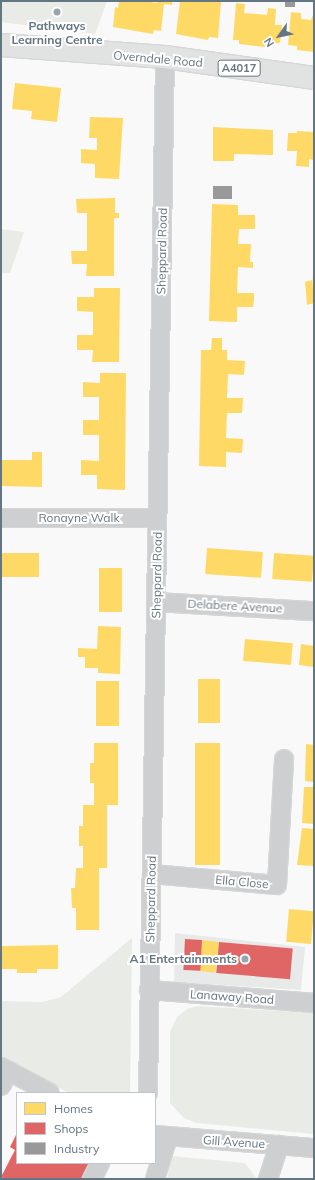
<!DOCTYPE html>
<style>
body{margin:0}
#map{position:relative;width:315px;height:1180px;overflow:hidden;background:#f9f9f9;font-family:Mulish,sans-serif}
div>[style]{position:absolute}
.built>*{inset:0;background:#e8e9e9}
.green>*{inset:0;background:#e8ebe6}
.homes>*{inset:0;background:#ffd966;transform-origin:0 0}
.shops>*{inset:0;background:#e06666;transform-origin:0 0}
.industry>*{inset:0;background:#999;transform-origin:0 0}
.roads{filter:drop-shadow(1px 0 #d5d6d7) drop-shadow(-1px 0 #d5d6d7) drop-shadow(0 1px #d5d6d7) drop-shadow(0 -1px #d5d6d7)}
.minor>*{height:18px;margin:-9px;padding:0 9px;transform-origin:9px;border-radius:9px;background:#cecfd0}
.primary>*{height:22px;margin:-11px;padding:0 11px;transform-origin:11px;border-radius:11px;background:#e1e2e2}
.dots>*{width:11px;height:11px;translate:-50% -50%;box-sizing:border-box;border:2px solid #fff;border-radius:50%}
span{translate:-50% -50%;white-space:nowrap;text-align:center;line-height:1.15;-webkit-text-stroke:4px #fff;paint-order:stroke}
.shield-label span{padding:1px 3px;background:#fff;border:1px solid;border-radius:3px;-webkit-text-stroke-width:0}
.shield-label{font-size:11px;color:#657683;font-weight:700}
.poi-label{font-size:12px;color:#657683;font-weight:700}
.right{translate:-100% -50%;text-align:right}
.street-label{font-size:12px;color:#657683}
.frame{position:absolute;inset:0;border:2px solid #657683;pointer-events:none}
.legend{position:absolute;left:16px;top:1092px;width:140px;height:72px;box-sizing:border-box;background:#fff;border:1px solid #c1c8cd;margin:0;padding:5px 7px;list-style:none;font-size:12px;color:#657683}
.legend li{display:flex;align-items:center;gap:8px;height:20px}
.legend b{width:20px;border:1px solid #c1c8cd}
.north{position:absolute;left:259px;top:16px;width:40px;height:40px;-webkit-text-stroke:3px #fff;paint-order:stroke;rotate:237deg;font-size:11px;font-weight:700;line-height:16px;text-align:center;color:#657683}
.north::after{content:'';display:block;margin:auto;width:14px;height:18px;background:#657683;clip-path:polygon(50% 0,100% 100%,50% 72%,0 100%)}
</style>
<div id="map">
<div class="built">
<div style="clip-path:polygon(175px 933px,305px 947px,301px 990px,174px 982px)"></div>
</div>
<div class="green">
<div style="clip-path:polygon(1px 1px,107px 1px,95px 34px,1px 22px)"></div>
<div style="clip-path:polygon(1px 229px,24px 232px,10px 273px,1px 273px)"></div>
<div style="clip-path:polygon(132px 938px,130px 1093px,69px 1093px,1px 1058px,1px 1001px,42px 1002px,61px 997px)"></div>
<div style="clip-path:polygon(198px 1006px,314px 1013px,314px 1134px,196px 1123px,184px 1118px,170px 1103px,170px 1032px,177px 1017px,187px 1009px)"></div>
<div style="clip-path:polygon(172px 1156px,245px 1163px,257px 1179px,167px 1179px)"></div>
</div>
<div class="homes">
<div style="clip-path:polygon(145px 1px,157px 3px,158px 1px,172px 1px,172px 5px,164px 4px,161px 31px,154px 30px,153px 34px,113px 27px,115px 7px,118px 8px,119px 2px)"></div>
<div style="clip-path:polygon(180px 1px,221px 2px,218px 38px,209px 37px,208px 40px,176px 34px)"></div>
<div style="clip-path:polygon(236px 3px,245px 4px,244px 13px,267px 15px,268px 8px,276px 9px,275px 25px,282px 25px,280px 43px,265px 44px,265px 47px,239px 44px,239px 40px,233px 40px)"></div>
<div style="clip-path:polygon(291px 12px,301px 13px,301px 19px,311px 20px,314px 12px,314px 52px,297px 50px,297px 46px,288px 45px)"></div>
<div style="clip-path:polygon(15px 83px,61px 88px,57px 122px,31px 119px,32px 111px,12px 109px)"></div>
<div style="clip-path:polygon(90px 117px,123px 118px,119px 179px,95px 178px,95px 164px,81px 163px,81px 149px,97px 150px,97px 138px,89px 138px)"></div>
<div style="clip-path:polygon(213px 127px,273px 130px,273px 155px,234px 154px,234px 161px,213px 161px)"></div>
<div style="clip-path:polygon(297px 131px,314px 132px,314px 160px,309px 159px,309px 167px,296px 166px,297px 151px,287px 151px,288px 133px,297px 133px)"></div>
<div style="clip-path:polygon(115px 198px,115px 213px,119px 213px,119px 218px,114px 218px,114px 276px,86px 276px,87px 264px,72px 264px,71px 251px,87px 251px,87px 213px,77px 213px,76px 199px)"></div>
<div style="clip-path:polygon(212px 204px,238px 205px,238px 215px,255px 215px,255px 229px,239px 229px,238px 244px,251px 244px,250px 262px,253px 262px,253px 268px,238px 267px,237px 293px,254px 293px,254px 300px,253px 307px,237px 307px,237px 322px,209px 321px)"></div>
<div style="clip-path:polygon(312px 275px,314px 303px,307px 305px,305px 282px,312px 280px)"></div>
<div style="clip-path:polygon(94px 288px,120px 288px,119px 362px,92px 362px,93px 350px,77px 350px,77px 335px,93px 335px,93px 312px,77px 311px,77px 297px,94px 297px)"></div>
<div style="clip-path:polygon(212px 338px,222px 338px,222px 350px,227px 350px,227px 360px,245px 361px,244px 375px,228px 374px,227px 398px,243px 398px,242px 413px,227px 413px,226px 438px,243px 439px,242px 453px,226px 452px,226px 467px,199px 466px,201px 350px,211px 350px)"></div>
<div style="clip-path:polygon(100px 373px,126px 373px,125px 490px,97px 489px,97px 475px,81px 475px,81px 460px,99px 461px,99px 435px,83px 435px,83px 420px,99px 420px,99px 397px,83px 397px,83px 382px,100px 383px)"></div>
<div style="clip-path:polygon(32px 452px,42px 452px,42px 487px,1px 486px,1px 460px,32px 460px)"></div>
<div style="left:207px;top:548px;width:56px;height:26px;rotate:4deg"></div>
<div style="left:1px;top:553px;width:38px;height:24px"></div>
<div style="left:274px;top:553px;width:40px;height:26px;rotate:4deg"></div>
<div style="left:99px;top:568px;width:23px;height:44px"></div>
<div style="clip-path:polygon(98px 626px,121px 627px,120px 674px,98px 673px,98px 668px,85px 668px,85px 657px,78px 657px,78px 648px,97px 649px)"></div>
<div style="left:245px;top:639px;width:48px;height:22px;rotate:5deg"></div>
<div style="clip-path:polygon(301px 644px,314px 646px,314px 667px,299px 665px)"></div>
<div style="left:198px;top:679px;width:22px;height:44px"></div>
<div style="left:119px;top:681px;width:45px;height:23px;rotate:90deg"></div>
<div style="clip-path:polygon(94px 743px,118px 743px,118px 805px,107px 805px,107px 868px,99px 868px,99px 930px,76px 930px,76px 908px,72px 908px,71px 888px,75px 888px,76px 868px,83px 868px,83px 846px,79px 846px,79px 826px,83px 826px,83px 805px,94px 805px,94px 783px,90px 783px,90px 763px,94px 763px)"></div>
<div style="left:195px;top:743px;width:25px;height:122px"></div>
<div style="clip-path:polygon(306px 744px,314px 745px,314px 782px,305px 781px)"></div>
<div style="clip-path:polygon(304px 787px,314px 787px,314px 824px,302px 823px)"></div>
<div style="clip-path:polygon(302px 828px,314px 829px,314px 866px,297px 865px)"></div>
<div style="left:289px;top:909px;width:25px;height:33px;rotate:5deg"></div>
<div style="left:202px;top:940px;width:17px;height:31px;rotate:7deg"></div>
<div style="clip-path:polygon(58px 945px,58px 969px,37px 969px,37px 973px,17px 973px,17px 969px,1px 969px,1px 946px)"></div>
</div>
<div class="shops">
<div style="left:185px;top:939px;width:17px;height:31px;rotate:3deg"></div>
<div style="left:219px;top:942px;width:74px;height:31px;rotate:5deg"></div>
<div style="clip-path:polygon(17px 1133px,17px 1163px,89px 1163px,81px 1179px,5px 1179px,1px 1177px,15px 1150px,10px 1147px)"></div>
</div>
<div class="industry">
<div style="left:285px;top:1px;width:10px;height:6px"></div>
<div style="left:213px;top:186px;width:19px;height:13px"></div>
</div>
<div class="roads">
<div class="minor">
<div style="left:1px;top:518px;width:156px"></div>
<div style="left:156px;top:602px;width:158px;rotate:3.3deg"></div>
<div style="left:152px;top:874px;width:125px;rotate:5deg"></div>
<div style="left:277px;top:885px;width:126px;rotate:-86.8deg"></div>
<div style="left:149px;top:990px;width:166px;rotate:4.5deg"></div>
<div style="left:1px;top:1067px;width:55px;rotate:28deg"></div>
<div style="left:1px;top:1086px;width:17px;rotate:-62deg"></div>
<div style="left:148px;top:1093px;width:1036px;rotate:-89.06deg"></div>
<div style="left:155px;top:1135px;width:160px;rotate:4.7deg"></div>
<div style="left:92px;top:1179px;width:18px;rotate:-63deg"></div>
<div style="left:155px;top:1179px;width:44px;rotate:-72.8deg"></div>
<div style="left:268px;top:1179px;width:36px;rotate:-72deg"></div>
</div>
<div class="primary">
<div style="left:1px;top:45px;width:164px;rotate:4.2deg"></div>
<div style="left:165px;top:57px;width:150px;rotate:8deg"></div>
</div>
</div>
<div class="dots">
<div style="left:57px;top:12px;background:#99a4ac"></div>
<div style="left:245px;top:959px;background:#99a4ac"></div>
</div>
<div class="shield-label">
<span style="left:239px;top:68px">A4017</span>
</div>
<div class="poi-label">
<span style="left:57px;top:33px">Pathways<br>Learning Centre</span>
<span class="right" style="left:237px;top:959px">A1 Entertainments</span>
</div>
<div class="street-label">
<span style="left:158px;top:59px;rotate:5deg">Overndale Road</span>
<span style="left:162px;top:251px;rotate:-89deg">Sheppard Road</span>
<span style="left:79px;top:518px">Ronayne Walk</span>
<span style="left:157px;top:575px;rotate:-89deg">Sheppard Road</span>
<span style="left:235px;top:606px;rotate:3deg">Delabere Avenue</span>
<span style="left:242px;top:882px;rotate:5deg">Ella Close</span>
<span style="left:151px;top:899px;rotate:-89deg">Sheppard Road</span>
<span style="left:232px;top:997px;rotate:4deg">Lanaway Road</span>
<span style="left:234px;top:1142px;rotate:4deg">Gill Avenue</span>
</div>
<div class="frame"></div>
<ul class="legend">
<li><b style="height:11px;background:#ffd966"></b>Homes</li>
<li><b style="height:11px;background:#e06666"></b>Shops</li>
<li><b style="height:11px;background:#999"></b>Industry</li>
</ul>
<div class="north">N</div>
</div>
